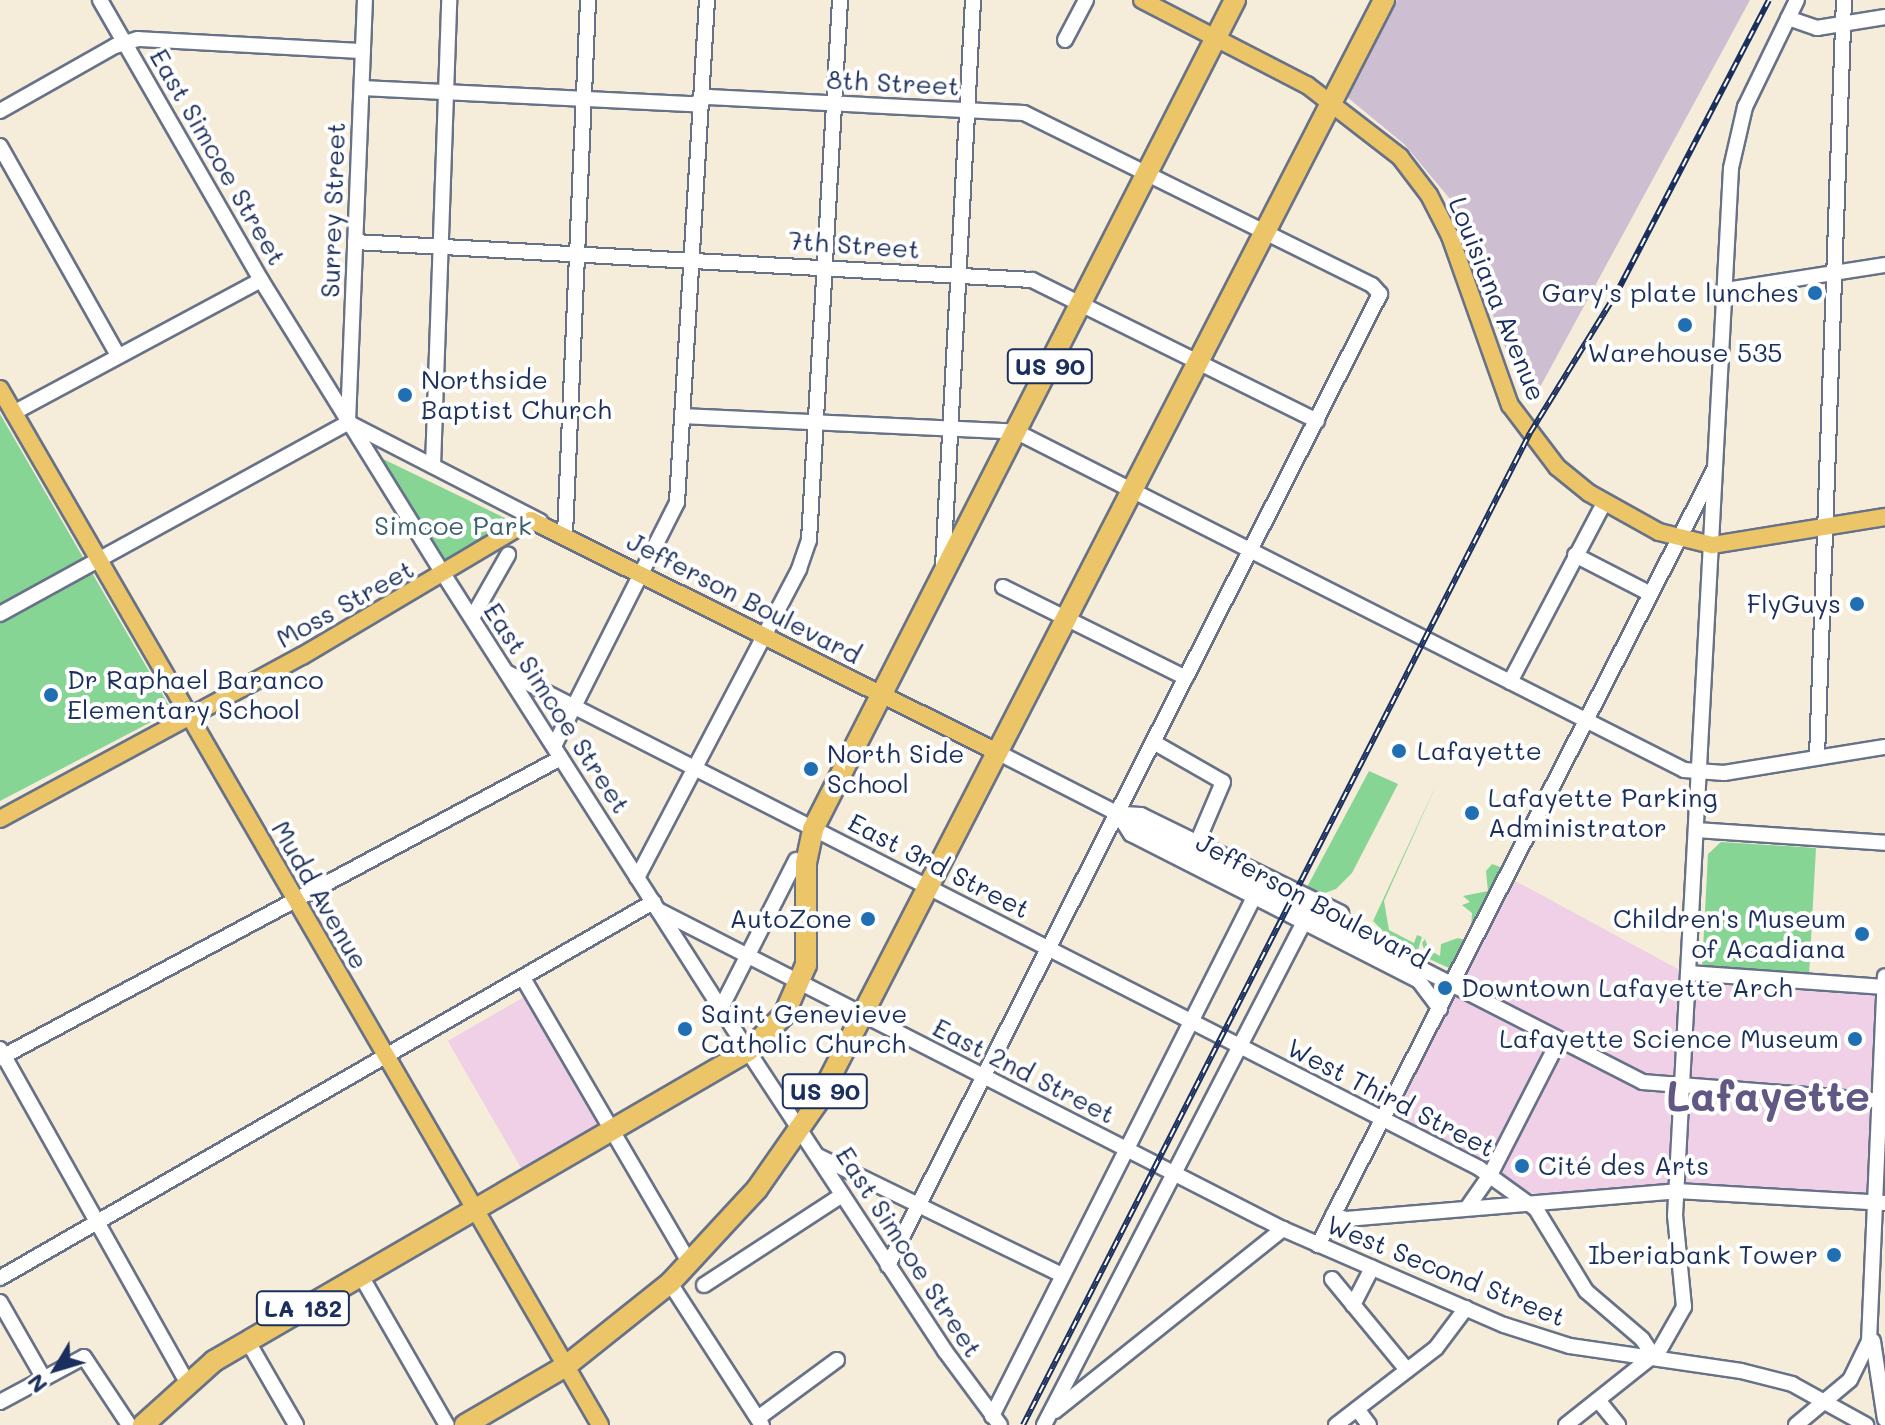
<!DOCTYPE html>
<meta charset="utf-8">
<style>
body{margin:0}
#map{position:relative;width:1885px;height:1425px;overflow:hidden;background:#f5edd9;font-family:Mali,sans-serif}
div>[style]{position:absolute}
.built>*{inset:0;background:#efd0e6;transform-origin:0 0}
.industrial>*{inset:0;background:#cdbed2}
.green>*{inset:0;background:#86d594}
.roads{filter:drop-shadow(2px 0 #677289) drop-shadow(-2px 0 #677289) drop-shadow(0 2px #677289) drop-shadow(0 -2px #677289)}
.minor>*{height:14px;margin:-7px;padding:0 7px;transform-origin:7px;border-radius:7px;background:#fff}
.major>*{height:16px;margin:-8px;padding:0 8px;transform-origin:8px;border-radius:8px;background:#edc569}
.highway>*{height:20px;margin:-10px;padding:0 10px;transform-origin:10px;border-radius:10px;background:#edc569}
.rail>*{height:6px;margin-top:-3px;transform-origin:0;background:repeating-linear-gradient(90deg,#fff 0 9px,#1b2f5e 0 18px);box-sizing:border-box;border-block:2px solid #1b2f5e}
.dots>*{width:22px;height:22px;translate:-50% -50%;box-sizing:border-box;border:4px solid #fff;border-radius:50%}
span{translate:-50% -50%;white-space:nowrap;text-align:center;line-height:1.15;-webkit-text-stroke:8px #fff;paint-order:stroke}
.shield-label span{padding:2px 6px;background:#fff;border:2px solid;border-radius:6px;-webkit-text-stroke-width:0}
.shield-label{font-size:24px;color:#1b2f5e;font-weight:700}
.street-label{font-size:26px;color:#1b2f5e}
.poi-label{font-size:26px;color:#1b2f5e}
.right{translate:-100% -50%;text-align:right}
.left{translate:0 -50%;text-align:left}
.park-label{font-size:26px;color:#3b616e}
.town-label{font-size:42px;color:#615883;font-weight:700}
.north{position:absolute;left:16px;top:1329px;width:80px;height:80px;-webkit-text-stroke:6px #fff;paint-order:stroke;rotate:232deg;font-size:22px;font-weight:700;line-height:32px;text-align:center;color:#1b2f5e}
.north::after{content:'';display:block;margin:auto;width:28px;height:36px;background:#1b2f5e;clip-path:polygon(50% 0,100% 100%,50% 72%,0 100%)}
</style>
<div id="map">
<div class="built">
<div style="clip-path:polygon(1510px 878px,1698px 980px,1885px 991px,1885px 1196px,1685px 1184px,1534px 1194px,1392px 1115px)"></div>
<div style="left:524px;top:997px;width:150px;height:88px;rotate:60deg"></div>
</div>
<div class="industrial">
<div style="clip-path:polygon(1397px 0,1750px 0,1532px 402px,1513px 369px,1450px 199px,1404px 144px,1347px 97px)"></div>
</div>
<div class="green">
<div style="clip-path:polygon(0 414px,172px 711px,0 801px)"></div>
<div style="clip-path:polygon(379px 457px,509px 520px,445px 569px)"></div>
<div style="clip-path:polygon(1369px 771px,1398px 784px,1352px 873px,1336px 889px,1322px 894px,1307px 887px)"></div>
<div style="clip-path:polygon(1438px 781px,1384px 901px,1389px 930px,1414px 943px,1417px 935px,1422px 937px,1417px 953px,1391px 939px,1373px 921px)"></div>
<div style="clip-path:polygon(1721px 842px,1816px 848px,1809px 975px,1702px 969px,1708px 854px)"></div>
<div style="clip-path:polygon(1492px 864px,1503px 868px,1471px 928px,1472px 913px,1462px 905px,1470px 902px,1463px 896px,1488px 891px,1486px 871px)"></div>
<div style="clip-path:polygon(1458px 938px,1465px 940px,1449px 968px,1427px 958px,1422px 943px,1425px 939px,1429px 950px,1440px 956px,1441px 944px)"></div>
</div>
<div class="roads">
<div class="minor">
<div style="left:100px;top:0;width:323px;rotate:60.1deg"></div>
<div style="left:261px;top:280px;width:347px;rotate:58.2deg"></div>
<div style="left:444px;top:575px;width:565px;rotate:57.44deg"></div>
<div style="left:748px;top:1051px;width:359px;rotate:56.7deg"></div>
<div style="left:945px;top:1351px;width:92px;rotate:53.4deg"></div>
<div style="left:1788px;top:18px;width:31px;rotate:19deg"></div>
<div style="left:1817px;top:28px;width:69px;rotate:-9.2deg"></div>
<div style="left:1065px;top:40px;width:45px;rotate:-62.3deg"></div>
<div style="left:362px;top:88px;width:332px;rotate:2.8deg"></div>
<div style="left:694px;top:104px;width:16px;rotate:-27deg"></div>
<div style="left:708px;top:97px;width:316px;rotate:2.9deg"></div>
<div style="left:1024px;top:113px;width:388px;rotate:26.3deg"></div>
<div style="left:1372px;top:285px;width:12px;rotate:48deg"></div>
<div style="left:1380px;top:294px;width:1089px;rotate:116.87deg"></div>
<div style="left:0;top:111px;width:132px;rotate:-29.5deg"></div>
<div style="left:115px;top:46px;width:24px;rotate:-17deg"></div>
<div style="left:138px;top:39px;width:225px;rotate:3.1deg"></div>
<div style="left:0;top:146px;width:240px;rotate:60.6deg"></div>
<div style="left:355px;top:242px;width:678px;rotate:3.21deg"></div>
<div style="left:1032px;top:280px;width:318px;rotate:26.3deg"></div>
<div style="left:1725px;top:290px;width:162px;rotate:-8.9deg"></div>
<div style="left:13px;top:413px;width:281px;rotate:-28.2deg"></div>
<div style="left:683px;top:416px;width:334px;rotate:2.7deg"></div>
<div style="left:1017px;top:432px;width:748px;rotate:26.87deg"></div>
<div style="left:1684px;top:770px;width:40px;rotate:4.3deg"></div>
<div style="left:1724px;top:773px;width:163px;rotate:-9.2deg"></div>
<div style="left:348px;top:422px;width:422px;rotate:-87.7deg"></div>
<div style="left:349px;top:423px;width:215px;rotate:27.2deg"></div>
<div style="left:433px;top:466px;width:466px;rotate:-88deg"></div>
<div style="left:565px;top:534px;width:534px;rotate:-87.53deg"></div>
<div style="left:1575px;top:555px;width:83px;rotate:27.2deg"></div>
<div style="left:943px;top:567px;width:568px;rotate:-86.97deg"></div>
<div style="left:1003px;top:587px;width:204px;rotate:26.4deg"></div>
<div style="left:0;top:614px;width:397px;rotate:-28.8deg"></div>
<div style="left:472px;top:618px;width:73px;rotate:-60.3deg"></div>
<div style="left:508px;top:673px;width:1090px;rotate:27.01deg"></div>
<div style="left:1479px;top:1168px;width:70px;rotate:35.7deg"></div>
<div style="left:1536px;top:1209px;width:96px;rotate:58.6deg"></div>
<div style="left:1586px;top:1291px;width:74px;rotate:40.6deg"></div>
<div style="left:1642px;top:1339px;width:22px;rotate:56deg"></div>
<div style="left:1510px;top:682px;width:202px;rotate:-62.3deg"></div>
<div style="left:1155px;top:743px;width:78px;rotate:29.8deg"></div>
<div style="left:1223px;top:782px;width:66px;rotate:113.1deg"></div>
<div style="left:554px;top:746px;width:273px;rotate:-63.2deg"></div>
<div style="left:677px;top:502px;width:503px;rotate:-86.58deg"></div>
<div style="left:999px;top:753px;width:723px;rotate:27.06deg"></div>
<div style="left:1643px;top:1082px;width:243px;rotate:4.5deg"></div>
<div style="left:1817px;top:757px;width:757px;rotate:-87.96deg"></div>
<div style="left:1118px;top:814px;width:24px;rotate:57deg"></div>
<div style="left:1131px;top:834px;width:323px;rotate:27deg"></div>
<div style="left:1419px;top:981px;width:35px;rotate:53deg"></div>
<div style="left:1123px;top:814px;width:18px;rotate:3deg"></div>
<div style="left:1141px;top:815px;width:223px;rotate:26.1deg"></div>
<div style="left:1696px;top:830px;width:189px;rotate:3.9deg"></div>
<div style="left:637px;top:878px;width:349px;rotate:-62.3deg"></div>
<div style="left:799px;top:569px;width:31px;rotate:-71deg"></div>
<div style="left:809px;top:540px;width:541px;rotate:-86.71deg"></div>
<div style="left:658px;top:910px;width:702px;rotate:27.04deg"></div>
<div style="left:1283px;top:1229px;width:241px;rotate:23.5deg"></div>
<div style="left:1504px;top:1325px;width:69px;rotate:17.7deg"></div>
<div style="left:1570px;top:1346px;width:173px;rotate:8.3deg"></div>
<div style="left:1741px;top:1371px;width:53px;rotate:14.3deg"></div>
<div style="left:1792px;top:1384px;width:85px;rotate:29deg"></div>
<div style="left:1688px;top:973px;width:197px;rotate:4.1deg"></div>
<div style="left:523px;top:978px;width:331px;rotate:59.7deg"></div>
<div style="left:721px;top:1008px;width:166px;rotate:-63.1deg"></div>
<div style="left:0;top:1049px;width:382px;rotate:60.7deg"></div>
<div style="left:0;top:1058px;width:636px;rotate:-28.14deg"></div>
<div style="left:818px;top:1156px;width:271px;rotate:26deg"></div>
<div style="left:1467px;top:1208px;width:40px;rotate:-55.1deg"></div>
<div style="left:1490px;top:1175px;width:152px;rotate:-62.9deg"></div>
<div style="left:1333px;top:1215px;width:14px;rotate:17deg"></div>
<div style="left:1346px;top:1219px;width:332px;rotate:-4.8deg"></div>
<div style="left:1677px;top:1191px;width:208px;rotate:3.3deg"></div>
<div style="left:1318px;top:1245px;width:870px;rotate:-62.93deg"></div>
<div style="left:360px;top:1274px;width:174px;rotate:60.1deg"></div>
<div style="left:0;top:1278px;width:754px;rotate:-29.93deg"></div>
<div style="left:1332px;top:1279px;width:118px;rotate:50.5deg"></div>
<div style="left:670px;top:1283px;width:169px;rotate:57.1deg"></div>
<div style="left:704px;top:1285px;width:165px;rotate:-33.1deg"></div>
<div style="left:0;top:1302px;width:86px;rotate:60.2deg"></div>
<div style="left:1353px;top:1305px;width:42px;rotate:-62.8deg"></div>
<div style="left:247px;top:1340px;width:98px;rotate:60deg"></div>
<div style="left:1873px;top:1341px;width:79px;rotate:81.3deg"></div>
<div style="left:1598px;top:1400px;width:32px;rotate:51deg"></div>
<div style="left:0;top:1402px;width:95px;rotate:-28.2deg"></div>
<div style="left:84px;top:1357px;width:82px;rotate:56.5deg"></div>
<div style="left:1357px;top:1409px;width:20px;rotate:53deg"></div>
<div style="left:1055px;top:1411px;width:292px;rotate:-38.6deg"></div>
<div style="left:992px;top:1416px;width:581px;rotate:-63.21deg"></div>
<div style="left:758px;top:1418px;width:98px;rotate:-36.3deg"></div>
<div style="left:1044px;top:1425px;width:566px;rotate:-62.67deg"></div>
<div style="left:1336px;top:1425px;width:126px;rotate:-37.6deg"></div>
<div style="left:1436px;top:1348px;width:50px;rotate:-53.1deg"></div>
<div style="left:1566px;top:1425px;width:119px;rotate:-38.5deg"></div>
<div style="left:1659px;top:1351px;width:51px;rotate:-60.4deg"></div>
<div style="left:1684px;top:1307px;width:91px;rotate:-95.6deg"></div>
<div style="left:1675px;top:1216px;width:1049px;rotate:-86.94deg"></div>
<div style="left:1731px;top:168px;width:63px;rotate:-77.1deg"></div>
<div style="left:1745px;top:107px;width:119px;rotate:-64.1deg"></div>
<div style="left:1796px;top:1425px;width:70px;rotate:-39.8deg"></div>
<div style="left:1850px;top:1380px;width:43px;rotate:-64deg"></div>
<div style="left:1869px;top:1341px;width:365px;rotate:-87.5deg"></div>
</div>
<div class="major">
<div style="left:1142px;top:0;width:186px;rotate:27.3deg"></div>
<div style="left:1307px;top:85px;width:118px;rotate:37.7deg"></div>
<div style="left:1400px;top:157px;width:48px;rotate:52.7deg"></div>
<div style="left:1429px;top:195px;width:46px;rotate:62.9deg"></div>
<div style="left:1450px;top:236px;width:179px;rotate:70.5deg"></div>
<div style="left:1510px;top:405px;width:78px;rotate:52.8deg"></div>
<div style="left:1557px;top:467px;width:41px;rotate:39.1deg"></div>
<div style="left:1589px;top:493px;width:80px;rotate:29.1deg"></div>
<div style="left:1659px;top:532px;width:55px;rotate:13.8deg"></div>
<div style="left:1712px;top:545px;width:175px;rotate:-9.2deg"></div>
<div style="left:0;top:389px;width:1197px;rotate:59.92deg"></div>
<div style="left:0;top:819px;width:343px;rotate:-28.4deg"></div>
<div style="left:302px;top:656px;width:266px;rotate:-30.7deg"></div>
<div style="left:531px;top:520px;width:523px;rotate:26.47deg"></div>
</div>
<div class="highway">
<div style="left:143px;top:1425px;width:96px;rotate:-42deg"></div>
<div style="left:214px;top:1361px;width:617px;rotate:-30.14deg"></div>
<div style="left:748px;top:1051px;width:51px;rotate:-45deg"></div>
<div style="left:784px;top:1015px;width:55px;rotate:-66.3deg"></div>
<div style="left:806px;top:965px;width:102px;rotate:-90deg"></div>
<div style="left:806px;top:863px;width:35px;rotate:-78deg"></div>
<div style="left:813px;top:829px;width:930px;rotate:-63.02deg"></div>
<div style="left:465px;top:1425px;width:117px;rotate:-30.3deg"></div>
<div style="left:566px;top:1366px;width:133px;rotate:-38.6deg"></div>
<div style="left:670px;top:1283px;width:128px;rotate:-47.2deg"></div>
<div style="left:757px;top:1189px;width:105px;rotate:-55.1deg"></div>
<div style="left:817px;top:1103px;width:1240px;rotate:-62.79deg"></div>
</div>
</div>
<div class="rail">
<div style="left:1023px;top:1425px;width:1114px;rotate:-62.93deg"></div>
<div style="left:1530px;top:433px;width:163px;rotate:-58.3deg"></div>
<div style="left:1616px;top:294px;width:331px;rotate:-62.5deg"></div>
</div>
<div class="dots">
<div style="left:1815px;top:293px;background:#1f6fb2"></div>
<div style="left:1685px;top:325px;background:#1f6fb2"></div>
<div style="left:405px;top:395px;background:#1f6fb2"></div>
<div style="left:1857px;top:604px;background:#1f6fb2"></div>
<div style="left:51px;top:695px;background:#1f6fb2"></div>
<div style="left:1399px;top:751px;background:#1f6fb2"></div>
<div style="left:811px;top:769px;background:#1f6fb2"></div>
<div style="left:1472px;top:813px;background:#1f6fb2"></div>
<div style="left:868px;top:919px;background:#1f6fb2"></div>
<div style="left:1862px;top:934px;background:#1f6fb2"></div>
<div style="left:1445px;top:988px;background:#1f6fb2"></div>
<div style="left:685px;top:1029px;background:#1f6fb2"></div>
<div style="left:1855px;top:1039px;background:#1f6fb2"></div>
<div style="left:1522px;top:1166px;background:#1f6fb2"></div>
<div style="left:1834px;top:1255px;background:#1f6fb2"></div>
</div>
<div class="shield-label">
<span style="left:1050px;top:366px">US 90</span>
<span style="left:825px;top:1091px">US 90</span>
<span style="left:303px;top:1308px">LA 182</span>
</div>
<div class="street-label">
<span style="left:893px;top:83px;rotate:3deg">8th Street</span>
<span style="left:218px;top:157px;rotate:60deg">East Simcoe Street</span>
<span style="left:333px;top:210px;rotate:-88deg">Surrey Street</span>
<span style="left:854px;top:245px;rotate:4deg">7th Street</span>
<span style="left:1497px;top:299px;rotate:68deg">Louisiana Avenue</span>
<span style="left:744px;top:598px;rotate:27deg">Jefferson Boulevard</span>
<span style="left:345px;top:604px;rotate:-29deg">Moss Street</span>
<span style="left:557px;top:708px;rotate:57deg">East Simcoe Street</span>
<span style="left:939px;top:866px;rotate:27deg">East 3rd Street</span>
<span style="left:320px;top:895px;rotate:60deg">Mudd Avenue</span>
<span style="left:1312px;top:901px;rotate:28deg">Jefferson Boulevard</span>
<span style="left:1024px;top:1071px;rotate:27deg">East 2nd Street</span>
<span style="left:1391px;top:1098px;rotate:27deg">West Third Street</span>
<span style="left:909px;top:1252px;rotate:57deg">East Simcoe Street</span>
<span style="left:1446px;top:1271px;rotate:22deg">West Second Street</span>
</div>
<div class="poi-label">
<span class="right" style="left:1799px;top:293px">Gary's plate lunches</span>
<span style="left:1685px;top:353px">Warehouse 535</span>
<span class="left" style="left:421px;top:395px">Northside<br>Baptist Church</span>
<span class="right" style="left:1841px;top:604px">FlyGuys</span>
<span class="left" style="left:67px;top:695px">Dr Raphael Baranco<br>Elementary School</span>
<span class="left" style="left:1417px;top:751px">Lafayette</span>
<span class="left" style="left:827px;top:769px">North Side<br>School</span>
<span class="left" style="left:1488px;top:813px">Lafayette Parking<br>Administrator</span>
<span class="right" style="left:852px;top:919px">AutoZone</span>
<span class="right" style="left:1846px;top:934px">Children's Museum<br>of Acadiana</span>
<span class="left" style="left:1461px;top:988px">Downtown Lafayette Arch</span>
<span class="left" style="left:701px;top:1029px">Saint Genevieve<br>Catholic Church</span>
<span class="right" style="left:1839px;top:1039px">Lafayette Science Museum</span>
<span class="left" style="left:1538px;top:1166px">Cité des Arts</span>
<span class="right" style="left:1818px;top:1255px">Iberiabank Tower</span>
</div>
<div class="park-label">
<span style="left:453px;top:526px">Simcoe Park</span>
</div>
<div class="town-label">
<span style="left:1768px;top:1095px">Lafayette</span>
</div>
<div class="north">N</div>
</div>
